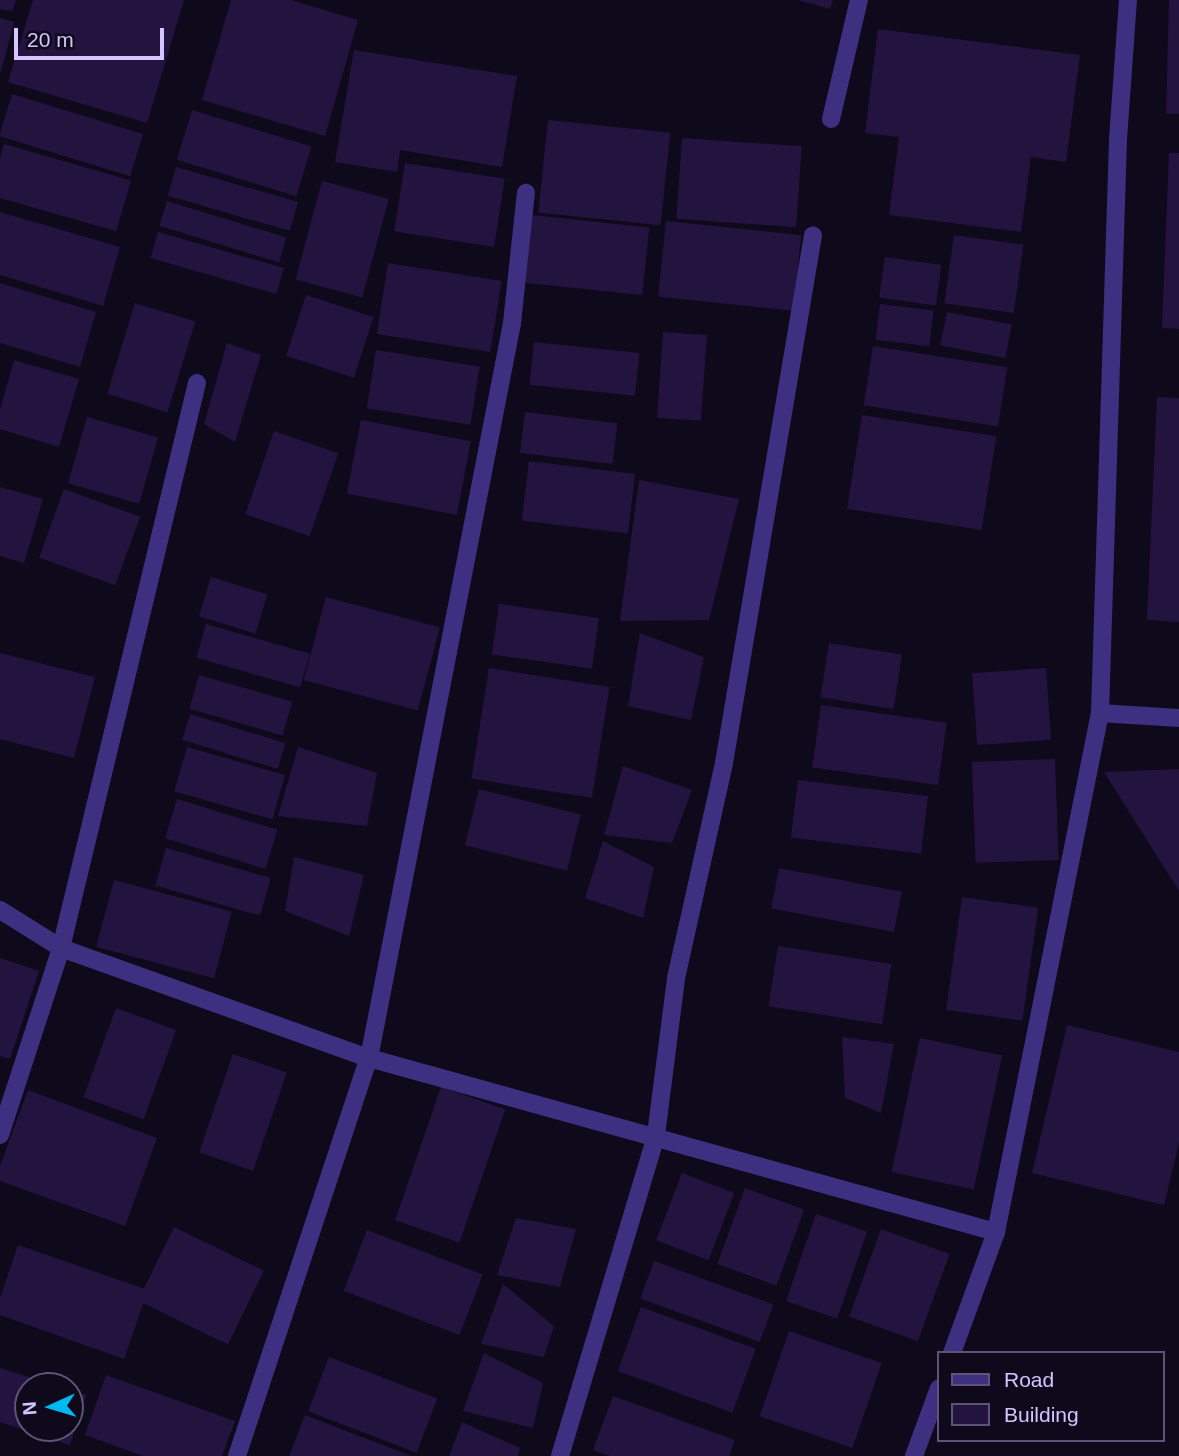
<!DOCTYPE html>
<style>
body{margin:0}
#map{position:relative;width:1179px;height:1456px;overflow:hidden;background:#0f091c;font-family:Helvetica,sans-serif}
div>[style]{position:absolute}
.building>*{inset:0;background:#23143f;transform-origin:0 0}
.minor>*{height:18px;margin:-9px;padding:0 9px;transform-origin:9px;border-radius:9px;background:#3e3080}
span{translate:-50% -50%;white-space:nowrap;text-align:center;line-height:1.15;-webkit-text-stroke:7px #0f091c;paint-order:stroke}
.legend{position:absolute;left:937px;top:1351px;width:228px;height:91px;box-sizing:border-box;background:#0f091c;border:2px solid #5e5477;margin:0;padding:9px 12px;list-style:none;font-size:21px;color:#d4c5ff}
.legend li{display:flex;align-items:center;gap:14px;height:35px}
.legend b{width:35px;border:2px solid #5e5477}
.north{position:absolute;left:14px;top:1372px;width:70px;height:70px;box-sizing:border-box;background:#0f091c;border:2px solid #5e5477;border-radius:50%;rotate:266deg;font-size:19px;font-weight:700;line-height:28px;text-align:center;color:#d4c5ff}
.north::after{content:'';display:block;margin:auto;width:24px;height:32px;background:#00b7f0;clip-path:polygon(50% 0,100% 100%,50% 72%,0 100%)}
.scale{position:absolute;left:14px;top:28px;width:150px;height:32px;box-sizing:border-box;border:4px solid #d4c5ff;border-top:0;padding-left:9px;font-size:21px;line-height:24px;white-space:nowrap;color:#d4c5ff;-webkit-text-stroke:5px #0f091c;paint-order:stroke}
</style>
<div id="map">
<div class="building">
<div style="clip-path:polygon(0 0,16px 0,12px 11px,0 9px)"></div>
<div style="clip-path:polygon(33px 0,184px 0,147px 123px,8px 82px)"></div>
<div style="clip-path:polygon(231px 0,291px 0,358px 20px,325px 136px,202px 100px)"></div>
<div style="clip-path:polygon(798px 0,833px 0,830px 9px)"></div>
<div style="clip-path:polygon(1169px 0,1179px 0,1179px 114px,1166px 114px)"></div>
<div style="clip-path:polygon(0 18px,14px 22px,1px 72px,0 71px)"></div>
<div style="clip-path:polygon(878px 29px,1080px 55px,1066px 162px,1031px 157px,1021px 232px,889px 215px,899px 137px,865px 133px)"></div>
<div style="clip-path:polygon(354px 50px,517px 76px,502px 167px,400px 150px,397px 172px,335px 162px)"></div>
<div style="left:12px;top:94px;width:137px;height:44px;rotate:17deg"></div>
<div style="left:192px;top:110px;width:125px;height:52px;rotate:17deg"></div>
<div style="left:548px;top:120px;width:123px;height:93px;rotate:6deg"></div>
<div style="left:682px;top:138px;width:120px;height:81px;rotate:4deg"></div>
<div style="left:4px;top:144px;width:132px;height:53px;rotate:16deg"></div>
<div style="clip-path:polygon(1169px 153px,1179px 153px,1179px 329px,1162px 328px)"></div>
<div style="left:405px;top:163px;width:101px;height:69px;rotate:9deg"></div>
<div style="left:176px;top:167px;width:127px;height:30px;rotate:16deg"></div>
<div style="left:322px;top:181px;width:69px;height:102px;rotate:15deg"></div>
<div style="left:167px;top:201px;width:125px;height:26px;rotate:17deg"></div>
<div style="clip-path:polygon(0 212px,120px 247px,103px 306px,0 275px)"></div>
<div style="left:531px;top:215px;width:119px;height:68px;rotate:6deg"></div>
<div style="left:666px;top:221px;width:136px;height:76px;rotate:6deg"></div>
<div style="left:158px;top:232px;width:131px;height:27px;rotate:16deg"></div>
<div style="left:954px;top:235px;width:70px;height:69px;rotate:8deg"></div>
<div style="left:885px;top:257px;width:57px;height:41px;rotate:8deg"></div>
<div style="left:388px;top:263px;width:115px;height:72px;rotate:9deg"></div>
<div style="clip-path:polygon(0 283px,96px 312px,80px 367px,0 343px)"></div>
<div style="left:306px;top:295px;width:71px;height:64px;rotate:18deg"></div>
<div style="left:135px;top:303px;width:63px;height:95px;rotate:17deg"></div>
<div style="left:880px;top:304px;width:54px;height:36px;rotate:7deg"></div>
<div style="left:947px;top:312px;width:66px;height:34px;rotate:11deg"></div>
<div style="left:663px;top:332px;width:44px;height:86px;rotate:4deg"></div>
<div style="left:534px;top:342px;width:106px;height:43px;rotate:6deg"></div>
<div style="clip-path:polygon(227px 343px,261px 355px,235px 442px,204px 424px)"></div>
<div style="left:873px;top:346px;width:136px;height:60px;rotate:9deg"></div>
<div style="left:376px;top:350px;width:105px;height:59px;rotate:9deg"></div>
<div style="clip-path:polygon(14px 360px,79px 379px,59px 447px,0 429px,0 410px)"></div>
<div style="clip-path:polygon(1157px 397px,1179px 398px,1179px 622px,1147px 620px)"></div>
<div style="left:525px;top:412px;width:93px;height:41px;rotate:7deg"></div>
<div style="left:862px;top:415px;width:136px;height:95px;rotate:9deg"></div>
<div style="left:87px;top:417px;width:74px;height:69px;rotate:16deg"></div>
<div style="left:361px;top:420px;width:112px;height:75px;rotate:11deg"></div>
<div style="left:274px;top:431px;width:68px;height:88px;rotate:19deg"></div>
<div style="left:529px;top:461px;width:107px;height:60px;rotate:7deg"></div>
<div style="clip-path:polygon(639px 480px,739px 499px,709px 620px,620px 621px)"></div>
<div style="clip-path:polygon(0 487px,43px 499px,24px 563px,0 556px)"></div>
<div style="left:64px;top:489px;width:81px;height:73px;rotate:20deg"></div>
<div style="left:211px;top:577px;width:59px;height:41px;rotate:17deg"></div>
<div style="left:326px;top:597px;width:118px;height:86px;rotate:15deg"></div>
<div style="left:499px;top:604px;width:101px;height:51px;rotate:8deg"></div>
<div style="left:206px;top:624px;width:108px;height:35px;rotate:16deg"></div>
<div style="clip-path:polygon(640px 633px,704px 657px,691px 720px,628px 706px)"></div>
<div style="left:829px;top:643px;width:74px;height:55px;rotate:9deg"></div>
<div style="clip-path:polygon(0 653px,95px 677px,74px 758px,0 739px)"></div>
<div style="left:489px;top:668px;width:122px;height:112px;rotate:9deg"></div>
<div style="left:1046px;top:668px;width:72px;height:74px;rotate:86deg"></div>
<div style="left:199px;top:675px;width:97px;height:35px;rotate:16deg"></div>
<div style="left:821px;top:705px;width:127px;height:63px;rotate:8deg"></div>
<div style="left:190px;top:714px;width:100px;height:27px;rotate:17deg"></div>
<div style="left:187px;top:747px;width:102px;height:46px;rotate:16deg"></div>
<div style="clip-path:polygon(298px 747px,377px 773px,367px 826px,278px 816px)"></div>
<div style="left:1055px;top:759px;width:101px;height:83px;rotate:88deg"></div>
<div style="clip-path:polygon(623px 766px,692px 790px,672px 843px,604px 835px)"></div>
<div style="clip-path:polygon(1179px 769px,1179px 891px,1104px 772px)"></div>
<div style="left:798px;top:780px;width:131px;height:58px;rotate:7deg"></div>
<div style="left:479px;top:789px;width:105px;height:58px;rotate:14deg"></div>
<div style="left:177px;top:799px;width:105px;height:41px;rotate:17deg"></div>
<div style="clip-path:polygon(603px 841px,654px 867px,643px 918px,585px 898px)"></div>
<div style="left:166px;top:848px;width:109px;height:39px;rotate:16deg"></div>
<div style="clip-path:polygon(294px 857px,364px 875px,349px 936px,285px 911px)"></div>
<div style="left:779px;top:868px;width:125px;height:41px;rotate:11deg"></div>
<div style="left:114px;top:880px;width:122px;height:69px;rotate:15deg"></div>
<div style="left:962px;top:897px;width:77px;height:114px;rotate:8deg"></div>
<div style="left:778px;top:946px;width:115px;height:61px;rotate:9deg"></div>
<div style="clip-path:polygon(0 958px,39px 971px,10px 1059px,0 1056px)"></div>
<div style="left:116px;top:1008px;width:64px;height:95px;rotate:20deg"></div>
<div style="clip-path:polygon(1067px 1025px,1179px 1052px,1179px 1143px,1164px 1205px,1032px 1173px)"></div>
<div style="clip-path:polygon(842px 1037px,894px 1044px,881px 1113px,845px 1098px)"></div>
<div style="left:920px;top:1038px;width:84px;height:137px;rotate:12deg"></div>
<div style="left:233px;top:1054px;width:57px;height:104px;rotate:19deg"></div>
<div style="left:441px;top:1087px;width:68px;height:141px;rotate:19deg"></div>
<div style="clip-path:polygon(28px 1090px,157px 1138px,125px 1226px,0 1181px,0 1166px)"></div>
<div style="left:682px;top:1173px;width:56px;height:72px;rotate:21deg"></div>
<div style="left:745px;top:1188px;width:63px;height:81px;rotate:20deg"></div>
<div style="left:816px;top:1214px;width:54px;height:92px;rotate:19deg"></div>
<div style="clip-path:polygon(516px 1218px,576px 1229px,560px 1287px,497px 1275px)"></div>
<div style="left:174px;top:1227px;width:100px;height:82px;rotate:26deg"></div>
<div style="left:881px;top:1229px;width:73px;height:93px;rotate:20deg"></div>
<div style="left:367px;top:1230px;width:124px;height:65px;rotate:21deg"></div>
<div style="clip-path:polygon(18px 1245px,148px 1290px,124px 1359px,0 1315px,0 1298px)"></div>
<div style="left:654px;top:1261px;width:127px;height:40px;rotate:20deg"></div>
<div style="clip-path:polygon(503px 1284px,554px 1326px,544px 1357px,481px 1344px)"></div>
<div style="left:641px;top:1307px;width:122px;height:68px;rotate:20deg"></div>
<div style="left:789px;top:1331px;width:98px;height:90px;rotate:19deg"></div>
<div style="clip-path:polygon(484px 1353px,543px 1383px,533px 1428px,463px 1411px)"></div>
<div style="left:329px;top:1357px;width:116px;height:58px;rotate:21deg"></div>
<div style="clip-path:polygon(0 1368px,55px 1385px,28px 1386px,28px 1428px,70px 1428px,70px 1390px,86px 1395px,70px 1445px,0 1422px)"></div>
<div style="clip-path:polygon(106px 1375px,235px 1421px,222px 1456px,143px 1456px,85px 1435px)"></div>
<div style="clip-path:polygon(613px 1396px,735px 1440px,729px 1456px,610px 1456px,593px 1450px)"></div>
<div style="clip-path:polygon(305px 1415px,411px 1456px,289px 1456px)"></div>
<div style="clip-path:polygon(462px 1422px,520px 1448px,518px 1456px,449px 1456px)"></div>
</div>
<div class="minor">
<div style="left:831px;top:119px;width:122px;rotate:-76.8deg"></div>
<div style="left:1100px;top:713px;width:79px;rotate:3.6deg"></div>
<div style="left:0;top:910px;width:72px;rotate:31.9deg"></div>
<div style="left:61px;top:948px;width:327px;rotate:19.7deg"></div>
<div style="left:369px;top:1058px;width:651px;rotate:15.51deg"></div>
<div style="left:0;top:1135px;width:197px;rotate:-71.9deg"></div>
<div style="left:61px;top:948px;width:581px;rotate:-76.47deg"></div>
<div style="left:952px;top:1353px;width:129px;rotate:-70deg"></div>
<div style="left:996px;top:1232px;width:529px;rotate:-78.67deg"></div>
<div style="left:1100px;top:713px;width:574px;rotate:-88.2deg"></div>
<div style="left:1118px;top:139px;width:139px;rotate:-85.9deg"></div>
<div style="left:237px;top:1456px;width:419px;rotate:-71.7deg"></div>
<div style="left:369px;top:1058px;width:749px;rotate:-78.99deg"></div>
<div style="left:512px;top:323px;width:131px;rotate:-83.9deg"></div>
<div style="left:560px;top:1456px;width:335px;rotate:-73.3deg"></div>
<div style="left:656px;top:1135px;width:158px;rotate:-82.7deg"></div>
<div style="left:676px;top:978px;width:220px;rotate:-77.4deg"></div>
<div style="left:724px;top:763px;width:535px;rotate:-80.43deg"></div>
<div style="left:914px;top:1456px;width:72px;rotate:-69.8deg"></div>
</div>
<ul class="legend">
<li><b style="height:9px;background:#3e3080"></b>Road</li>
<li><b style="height:19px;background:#23143f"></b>Building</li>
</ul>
<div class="north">N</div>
<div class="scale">20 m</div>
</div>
